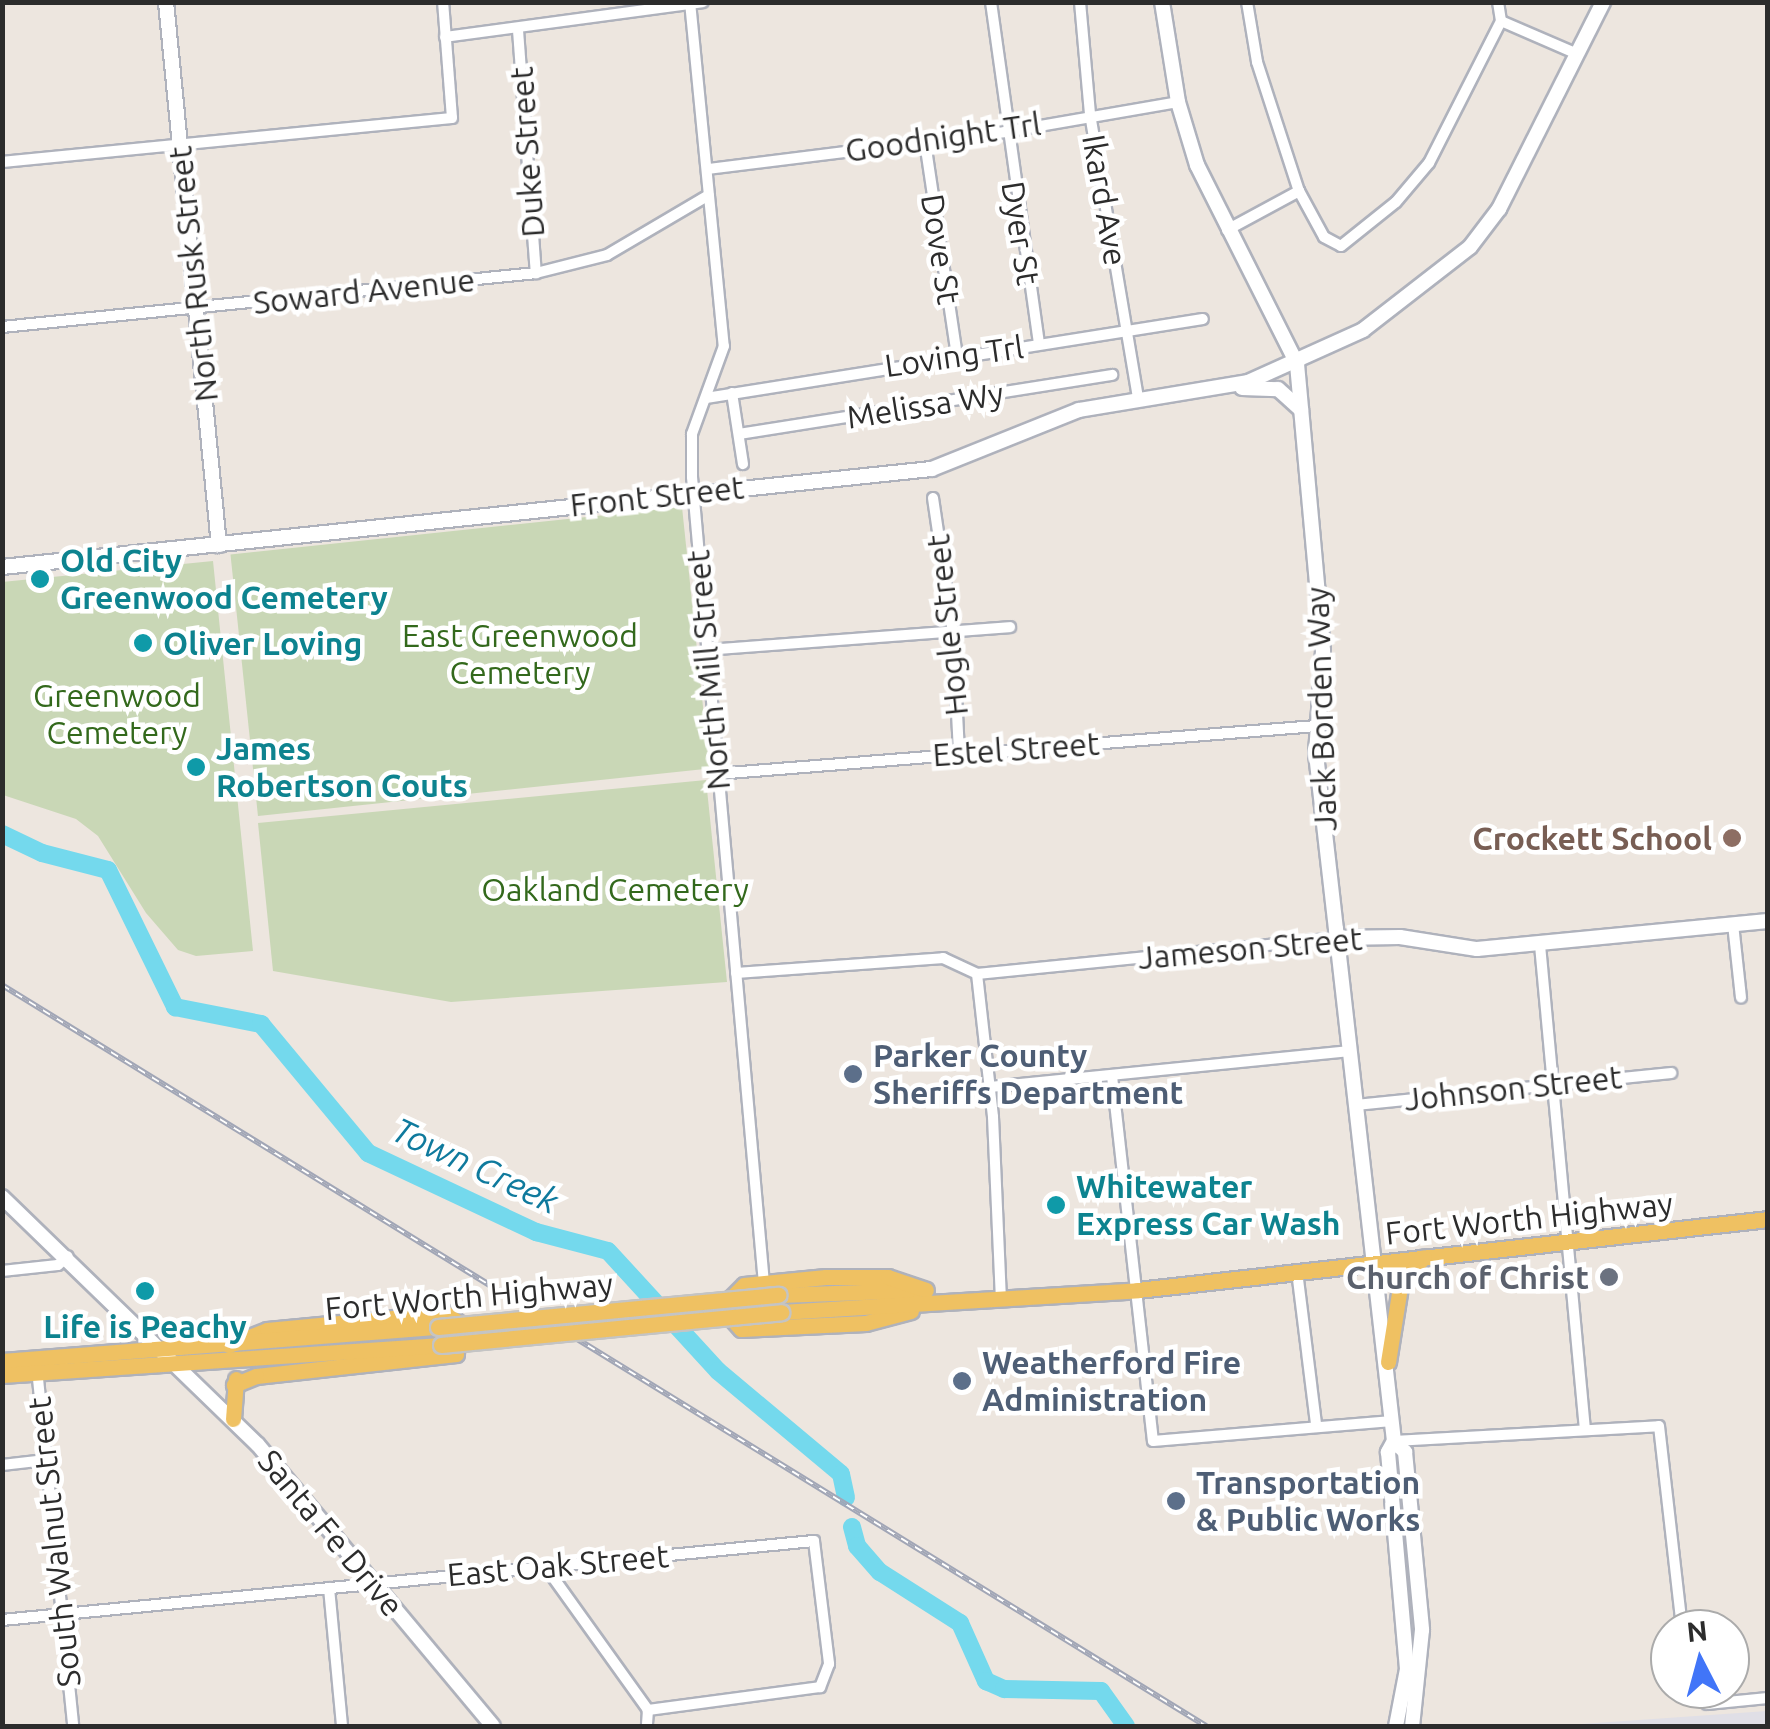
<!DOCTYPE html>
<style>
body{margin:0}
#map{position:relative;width:1770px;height:1729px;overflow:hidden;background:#ede6df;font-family:Ubuntu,sans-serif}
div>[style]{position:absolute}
.industrial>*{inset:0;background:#e0dfe6}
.cemetery>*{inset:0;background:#c9d7b6;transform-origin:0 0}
.river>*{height:18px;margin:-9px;padding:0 9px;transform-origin:9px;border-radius:9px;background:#74d9ed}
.roads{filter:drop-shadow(2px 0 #afb2bc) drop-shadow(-2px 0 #afb2bc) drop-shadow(0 2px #afb2bc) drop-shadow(0 -2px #afb2bc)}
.street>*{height:10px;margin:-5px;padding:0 5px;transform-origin:5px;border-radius:5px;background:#fff}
.secondary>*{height:14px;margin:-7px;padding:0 7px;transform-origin:7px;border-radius:7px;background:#fff}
.primary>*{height:15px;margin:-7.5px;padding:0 7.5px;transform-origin:7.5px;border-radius:7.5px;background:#efc162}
.rail>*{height:6px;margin-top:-3px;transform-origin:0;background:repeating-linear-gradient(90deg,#fff 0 8px,#a1a6b6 0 16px);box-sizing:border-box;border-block:2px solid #a1a6b6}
.bridges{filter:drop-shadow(2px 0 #c4c4c4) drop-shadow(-2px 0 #c4c4c4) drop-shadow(0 2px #c4c4c4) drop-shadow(0 -2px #c4c4c4)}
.primary-bridge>*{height:15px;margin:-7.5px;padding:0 7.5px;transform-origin:7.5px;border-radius:7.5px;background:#efc162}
.dots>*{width:28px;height:28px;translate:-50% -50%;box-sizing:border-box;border:5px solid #fff;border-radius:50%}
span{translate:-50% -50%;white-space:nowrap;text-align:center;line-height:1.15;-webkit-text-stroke:9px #fff;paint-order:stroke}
.street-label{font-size:32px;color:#2c2c2c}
.culture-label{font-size:32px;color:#0d838f;font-weight:700}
.left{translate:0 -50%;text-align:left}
.park-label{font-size:32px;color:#33691c}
.education-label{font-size:32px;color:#785e54;font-weight:700}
.right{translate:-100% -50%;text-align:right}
.service-label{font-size:32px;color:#4e5e75;font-weight:700}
.worship-label{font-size:32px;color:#5b616d;font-weight:700}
.water-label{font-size:35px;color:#0f7a9d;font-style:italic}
.frame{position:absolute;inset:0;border:5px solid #2c2c2c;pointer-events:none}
.north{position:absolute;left:1650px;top:1609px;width:100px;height:100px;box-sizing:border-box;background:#fff;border:2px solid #ababab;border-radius:50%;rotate:354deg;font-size:28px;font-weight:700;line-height:40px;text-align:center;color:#2c2c2c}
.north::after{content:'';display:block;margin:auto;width:35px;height:45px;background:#4175f8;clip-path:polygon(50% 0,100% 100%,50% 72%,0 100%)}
</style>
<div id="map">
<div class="industrial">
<div style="clip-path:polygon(1767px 1711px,1767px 1726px,1553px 1726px)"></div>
</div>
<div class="cemetery">
<div style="left:682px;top:507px;width:263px;height:454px;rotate:84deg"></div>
<div style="clip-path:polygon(213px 561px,253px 951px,196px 956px,178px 950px,146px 913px,98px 836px,76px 819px,3px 795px,2px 582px)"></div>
<div style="clip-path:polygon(706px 780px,727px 982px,451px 1002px,273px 971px,258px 823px)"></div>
</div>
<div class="river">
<div style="left:2px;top:834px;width:44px;rotate:25.4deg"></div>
<div style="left:42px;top:853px;width:68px;rotate:14.4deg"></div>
<div style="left:108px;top:870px;width:153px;rotate:63.9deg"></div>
<div style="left:175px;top:1007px;width:88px;rotate:11.2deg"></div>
<div style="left:261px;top:1024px;width:168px;rotate:50.3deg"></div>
<div style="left:368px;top:1153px;width:186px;rotate:25.2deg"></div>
<div style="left:536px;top:1232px;width:74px;rotate:14.8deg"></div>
<div style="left:608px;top:1251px;width:163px;rotate:47.5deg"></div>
<div style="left:718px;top:1371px;width:160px;rotate:39.9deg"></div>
<div style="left:841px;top:1474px;width:24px;rotate:78deg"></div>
<div style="left:852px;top:1527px;width:20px;rotate:75deg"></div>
<div style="left:857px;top:1546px;width:35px;rotate:49deg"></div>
<div style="left:880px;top:1572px;width:95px;rotate:32.5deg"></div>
<div style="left:960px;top:1623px;width:64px;rotate:65.9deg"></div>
<div style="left:986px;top:1681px;width:20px;rotate:24deg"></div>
<div style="left:1004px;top:1689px;width:97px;rotate:1.2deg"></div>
<div style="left:1101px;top:1691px;width:43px;rotate:54.5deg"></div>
</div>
<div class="roads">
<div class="street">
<div style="left:690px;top:2px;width:346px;rotate:84.4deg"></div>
<div style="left:724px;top:346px;width:94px;rotate:110deg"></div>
<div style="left:692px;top:434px;width:43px;rotate:90deg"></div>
<div style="left:692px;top:477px;width:809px;rotate:84.9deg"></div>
<div style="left:991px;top:2px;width:345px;rotate:82deg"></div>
<div style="left:1080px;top:2px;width:112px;rotate:84.9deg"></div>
<div style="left:1090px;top:114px;width:287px;rotate:80.4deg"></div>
<div style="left:1247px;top:2px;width:61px;rotate:80.5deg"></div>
<div style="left:1257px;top:62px;width:136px;rotate:72deg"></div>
<div style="left:1299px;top:191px;width:52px;rotate:61.5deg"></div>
<div style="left:1324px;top:237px;width:19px;rotate:28deg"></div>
<div style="left:1341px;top:246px;width:70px;rotate:-38.7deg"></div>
<div style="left:1396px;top:202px;width:51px;rotate:-49.8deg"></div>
<div style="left:1429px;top:163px;width:159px;rotate:-63.1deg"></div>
<div style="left:1498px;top:2px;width:19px;rotate:81deg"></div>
<div style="left:1501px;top:21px;width:81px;rotate:23.4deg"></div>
<div style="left:518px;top:30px;width:244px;rotate:85.8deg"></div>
<div style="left:445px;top:37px;width:260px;rotate:-7.7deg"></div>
<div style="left:925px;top:142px;width:216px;rotate:81.5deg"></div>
<div style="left:2px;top:162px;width:452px;rotate:-5.6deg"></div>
<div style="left:452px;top:118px;width:116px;rotate:-94.4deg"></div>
<div style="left:708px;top:169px;width:299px;rotate:-7.1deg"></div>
<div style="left:1005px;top:132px;width:176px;rotate:-9.8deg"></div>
<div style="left:1227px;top:230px;width:82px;rotate:-28.4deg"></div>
<div style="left:2px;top:327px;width:537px;rotate:-5.77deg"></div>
<div style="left:536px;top:273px;width:73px;rotate:-14.2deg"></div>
<div style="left:607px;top:255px;width:118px;rotate:-30.5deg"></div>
<div style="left:732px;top:393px;width:72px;rotate:81.2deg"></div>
<div style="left:706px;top:398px;width:503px;rotate:-9.03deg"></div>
<div style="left:739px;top:434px;width:378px;rotate:-9deg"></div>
<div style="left:933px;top:498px;width:137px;rotate:81.6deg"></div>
<div style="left:953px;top:634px;width:120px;rotate:87.1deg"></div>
<div style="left:706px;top:650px;width:305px;rotate:-4.3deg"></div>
<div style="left:716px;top:774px;width:603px;rotate:-4.57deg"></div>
<div style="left:1733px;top:924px;width:74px;rotate:83.8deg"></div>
<div style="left:1540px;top:945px;width:486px;rotate:84.7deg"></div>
<div style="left:736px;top:973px;width:208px;rotate:-4.1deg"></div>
<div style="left:943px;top:958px;width:38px;rotate:25deg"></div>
<div style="left:977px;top:974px;width:362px;rotate:-5.7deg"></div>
<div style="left:977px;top:974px;width:144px;rotate:83.6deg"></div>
<div style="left:993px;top:1117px;width:180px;rotate:87.5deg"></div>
<div style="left:1112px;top:1076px;width:367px;rotate:83.6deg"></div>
<div style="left:1153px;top:1441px;width:240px;rotate:-4.8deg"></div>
<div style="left:990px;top:1087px;width:362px;rotate:-5.7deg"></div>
<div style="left:1356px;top:1105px;width:317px;rotate:-5.8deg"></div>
<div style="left:2px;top:1271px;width:56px;rotate:-6.1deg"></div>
<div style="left:58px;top:1265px;width:13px;rotate:-42deg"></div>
<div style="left:1297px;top:1271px;width:154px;rotate:82.9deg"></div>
<div style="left:37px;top:1369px;width:359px;rotate:84.2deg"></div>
<div style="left:1394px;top:1441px;width:265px;rotate:-3.2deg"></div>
<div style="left:1659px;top:1426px;width:204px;rotate:83.5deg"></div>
<div style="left:2px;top:1465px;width:44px;rotate:-6.5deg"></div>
<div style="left:545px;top:1566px;width:177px;rotate:54.4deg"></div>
<div style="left:648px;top:1710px;width:16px;rotate:94deg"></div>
<div style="left:329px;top:1588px;width:139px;rotate:84.6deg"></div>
<div style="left:2px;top:1620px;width:816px;rotate:-5.56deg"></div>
<div style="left:814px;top:1541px;width:124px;rotate:83deg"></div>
<div style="left:829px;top:1664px;width:25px;rotate:111deg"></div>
<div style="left:820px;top:1687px;width:174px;rotate:172.4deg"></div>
<div style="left:1695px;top:1689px;width:19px;rotate:51deg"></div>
<div style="left:1707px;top:1704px;width:61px;rotate:-5.6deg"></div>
</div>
<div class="secondary">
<div style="left:166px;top:2px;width:546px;rotate:84.43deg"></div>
<div style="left:1162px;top:2px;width:101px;rotate:80.9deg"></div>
<div style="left:1178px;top:102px;width:66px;rotate:73.2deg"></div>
<div style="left:1197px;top:165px;width:223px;rotate:63.3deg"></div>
<div style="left:1297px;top:364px;width:288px;rotate:84.8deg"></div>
<div style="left:1323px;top:651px;width:103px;rotate:93.9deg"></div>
<div style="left:1316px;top:754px;width:185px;rotate:83.5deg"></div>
<div style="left:1337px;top:938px;width:63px;rotate:-0.9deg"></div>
<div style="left:1400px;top:937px;width:78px;rotate:8.9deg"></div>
<div style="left:1477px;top:949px;width:292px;rotate:-5.5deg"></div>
<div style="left:1242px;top:388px;width:36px;rotate:2deg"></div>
<div style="left:1278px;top:389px;width:31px;rotate:42deg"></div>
<div style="left:2px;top:567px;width:935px;rotate:-6.02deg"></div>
<div style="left:932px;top:469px;width:158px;rotate:-21.9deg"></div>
<div style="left:1079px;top:410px;width:171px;rotate:-9.4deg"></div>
<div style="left:1248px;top:382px;width:126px;rotate:-24.3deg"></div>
<div style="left:1363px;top:330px;width:135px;rotate:-37.8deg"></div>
<div style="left:1470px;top:247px;width:48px;rotate:-52.7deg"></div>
<div style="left:1499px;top:209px;width:232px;rotate:-63.3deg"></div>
<div style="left:1336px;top:929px;width:515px;rotate:83.54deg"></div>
<div style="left:1394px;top:1441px;width:13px;rotate:119deg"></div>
<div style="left:1388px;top:1452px;width:218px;rotate:85deg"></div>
<div style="left:1407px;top:1669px;width:58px;rotate:100.9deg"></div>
<div style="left:2px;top:1197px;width:356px;rotate:44.1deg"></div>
<div style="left:258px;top:1445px;width:366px;rotate:50.1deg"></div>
<div style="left:1394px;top:1441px;width:16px;rotate:45deg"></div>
<div style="left:1405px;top:1452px;width:179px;rotate:84.5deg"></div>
<div style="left:1422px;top:1630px;width:97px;rotate:95.9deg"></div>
</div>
<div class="primary">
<div style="left:779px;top:1295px;width:138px;rotate:-2.1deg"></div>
<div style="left:911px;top:1311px;width:47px;rotate:165.1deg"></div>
<div style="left:866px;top:1323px;width:125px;rotate:177.3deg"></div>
<div style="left:741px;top:1329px;width:13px;rotate:-132deg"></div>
<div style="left:732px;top:1319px;width:21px;rotate:-93deg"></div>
<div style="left:731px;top:1298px;width:18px;rotate:-45deg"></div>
<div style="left:744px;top:1285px;width:82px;rotate:-5.6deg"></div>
<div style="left:826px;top:1277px;width:62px"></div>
<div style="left:888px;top:1277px;width:40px;rotate:18.9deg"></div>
<div style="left:781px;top:1312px;width:358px;rotate:-3.5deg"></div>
<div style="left:1138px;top:1290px;width:634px;rotate:-6.43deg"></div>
<div style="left:229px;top:1345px;width:41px;rotate:-21.5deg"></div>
<div style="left:267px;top:1330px;width:179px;rotate:-5.5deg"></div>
<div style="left:445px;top:1313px;width:19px;rotate:36deg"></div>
<div style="left:460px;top:1324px;width:30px;rotate:98deg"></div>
<div style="left:456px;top:1354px;width:201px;rotate:173.7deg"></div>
<div style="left:256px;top:1376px;width:24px;rotate:158deg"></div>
<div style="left:2px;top:1361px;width:437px;rotate:-4.5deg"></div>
<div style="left:1388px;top:1362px;width:82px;rotate:-80.9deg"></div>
<div style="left:1401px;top:1281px;width:33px;rotate:-46deg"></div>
<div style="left:2px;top:1375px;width:440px;rotate:-3.9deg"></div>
<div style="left:233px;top:1419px;width:40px;rotate:-85.7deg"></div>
</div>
</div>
<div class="rail">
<div style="left:2px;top:985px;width:1414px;rotate:31.61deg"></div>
</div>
<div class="bridges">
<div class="primary-bridge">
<div style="left:438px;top:1327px;width:342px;rotate:-5.4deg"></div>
<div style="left:441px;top:1345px;width:342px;rotate:-5.5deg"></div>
</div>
</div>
<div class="dots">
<div style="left:40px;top:579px;background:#0f9aa8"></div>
<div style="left:143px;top:643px;background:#0f9aa8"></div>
<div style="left:196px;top:767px;background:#0f9aa8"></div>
<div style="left:1732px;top:838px;background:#8d6e63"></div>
<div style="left:853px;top:1074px;background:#5c6f8a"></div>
<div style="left:1056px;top:1205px;background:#0f9aa8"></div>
<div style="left:1609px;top:1277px;background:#6b7280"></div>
<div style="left:145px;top:1291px;background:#0f9aa8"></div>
<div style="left:962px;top:1381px;background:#5c6f8a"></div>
<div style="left:1176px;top:1501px;background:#5c6f8a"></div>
</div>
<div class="street-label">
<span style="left:943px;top:137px;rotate:-8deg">Goodnight Trl</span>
<span style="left:527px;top:152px;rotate:-94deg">Duke Street</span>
<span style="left:1105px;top:200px;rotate:80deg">Ikard Ave</span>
<span style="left:1021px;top:233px;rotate:81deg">Dyer St</span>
<span style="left:941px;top:249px;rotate:81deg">Dove St</span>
<span style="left:193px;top:274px;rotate:-96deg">North Rusk Street</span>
<span style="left:364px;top:291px;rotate:-6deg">Soward Avenue</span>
<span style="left:954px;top:356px;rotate:-8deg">Loving Trl</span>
<span style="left:925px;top:405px;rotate:-9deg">Melissa Wy</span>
<span style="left:657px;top:496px;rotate:-6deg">Front Street</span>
<span style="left:947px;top:625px;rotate:-96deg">Hogle Street</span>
<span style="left:708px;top:670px;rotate:-95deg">North Mill Street</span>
<span style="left:1321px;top:709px;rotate:-92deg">Jack Borden Way</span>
<span style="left:1016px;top:749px;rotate:-4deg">Estel Street</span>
<span style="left:1250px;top:948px;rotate:-5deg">Jameson Street</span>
<span style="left:1513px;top:1088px;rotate:-6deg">Johnson Street</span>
<span style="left:1529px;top:1218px;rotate:-6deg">Fort Worth Highway</span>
<span style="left:469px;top:1296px;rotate:-5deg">Fort Worth Highway</span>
<span style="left:331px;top:1533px;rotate:50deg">Santa Fe Drive</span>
<span style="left:54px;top:1542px;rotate:-96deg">South Walnut Street</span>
<span style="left:558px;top:1565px;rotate:-5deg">East Oak Street</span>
</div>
<div class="culture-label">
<span class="left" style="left:60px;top:579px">Old City<br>Greenwood Cemetery</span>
<span class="left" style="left:163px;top:643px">Oliver Loving</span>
<span class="left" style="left:216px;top:767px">James<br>Robertson Couts</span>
<span class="left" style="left:1076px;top:1205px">Whitewater<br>Express Car Wash</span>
<span style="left:145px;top:1326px">Life is Peachy</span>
</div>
<div class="park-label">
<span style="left:520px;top:654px">East Greenwood<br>Cemetery</span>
<span style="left:117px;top:714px">Greenwood<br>Cemetery</span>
<span style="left:615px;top:889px">Oakland Cemetery</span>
</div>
<div class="education-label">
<span class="right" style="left:1712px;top:838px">Crockett School</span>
</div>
<div class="service-label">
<span class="left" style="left:873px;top:1074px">Parker County<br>Sheriffs Department</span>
<span class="left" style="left:982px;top:1381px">Weatherford Fire<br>Administration</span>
<span class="left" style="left:1196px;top:1501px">Transportation<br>&amp; Public Works</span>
</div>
<div class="worship-label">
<span class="right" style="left:1589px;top:1277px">Church of Christ</span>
</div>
<div class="water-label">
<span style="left:476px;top:1165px;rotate:25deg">Town Creek</span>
</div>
<div class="frame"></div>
<div class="north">N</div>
</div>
